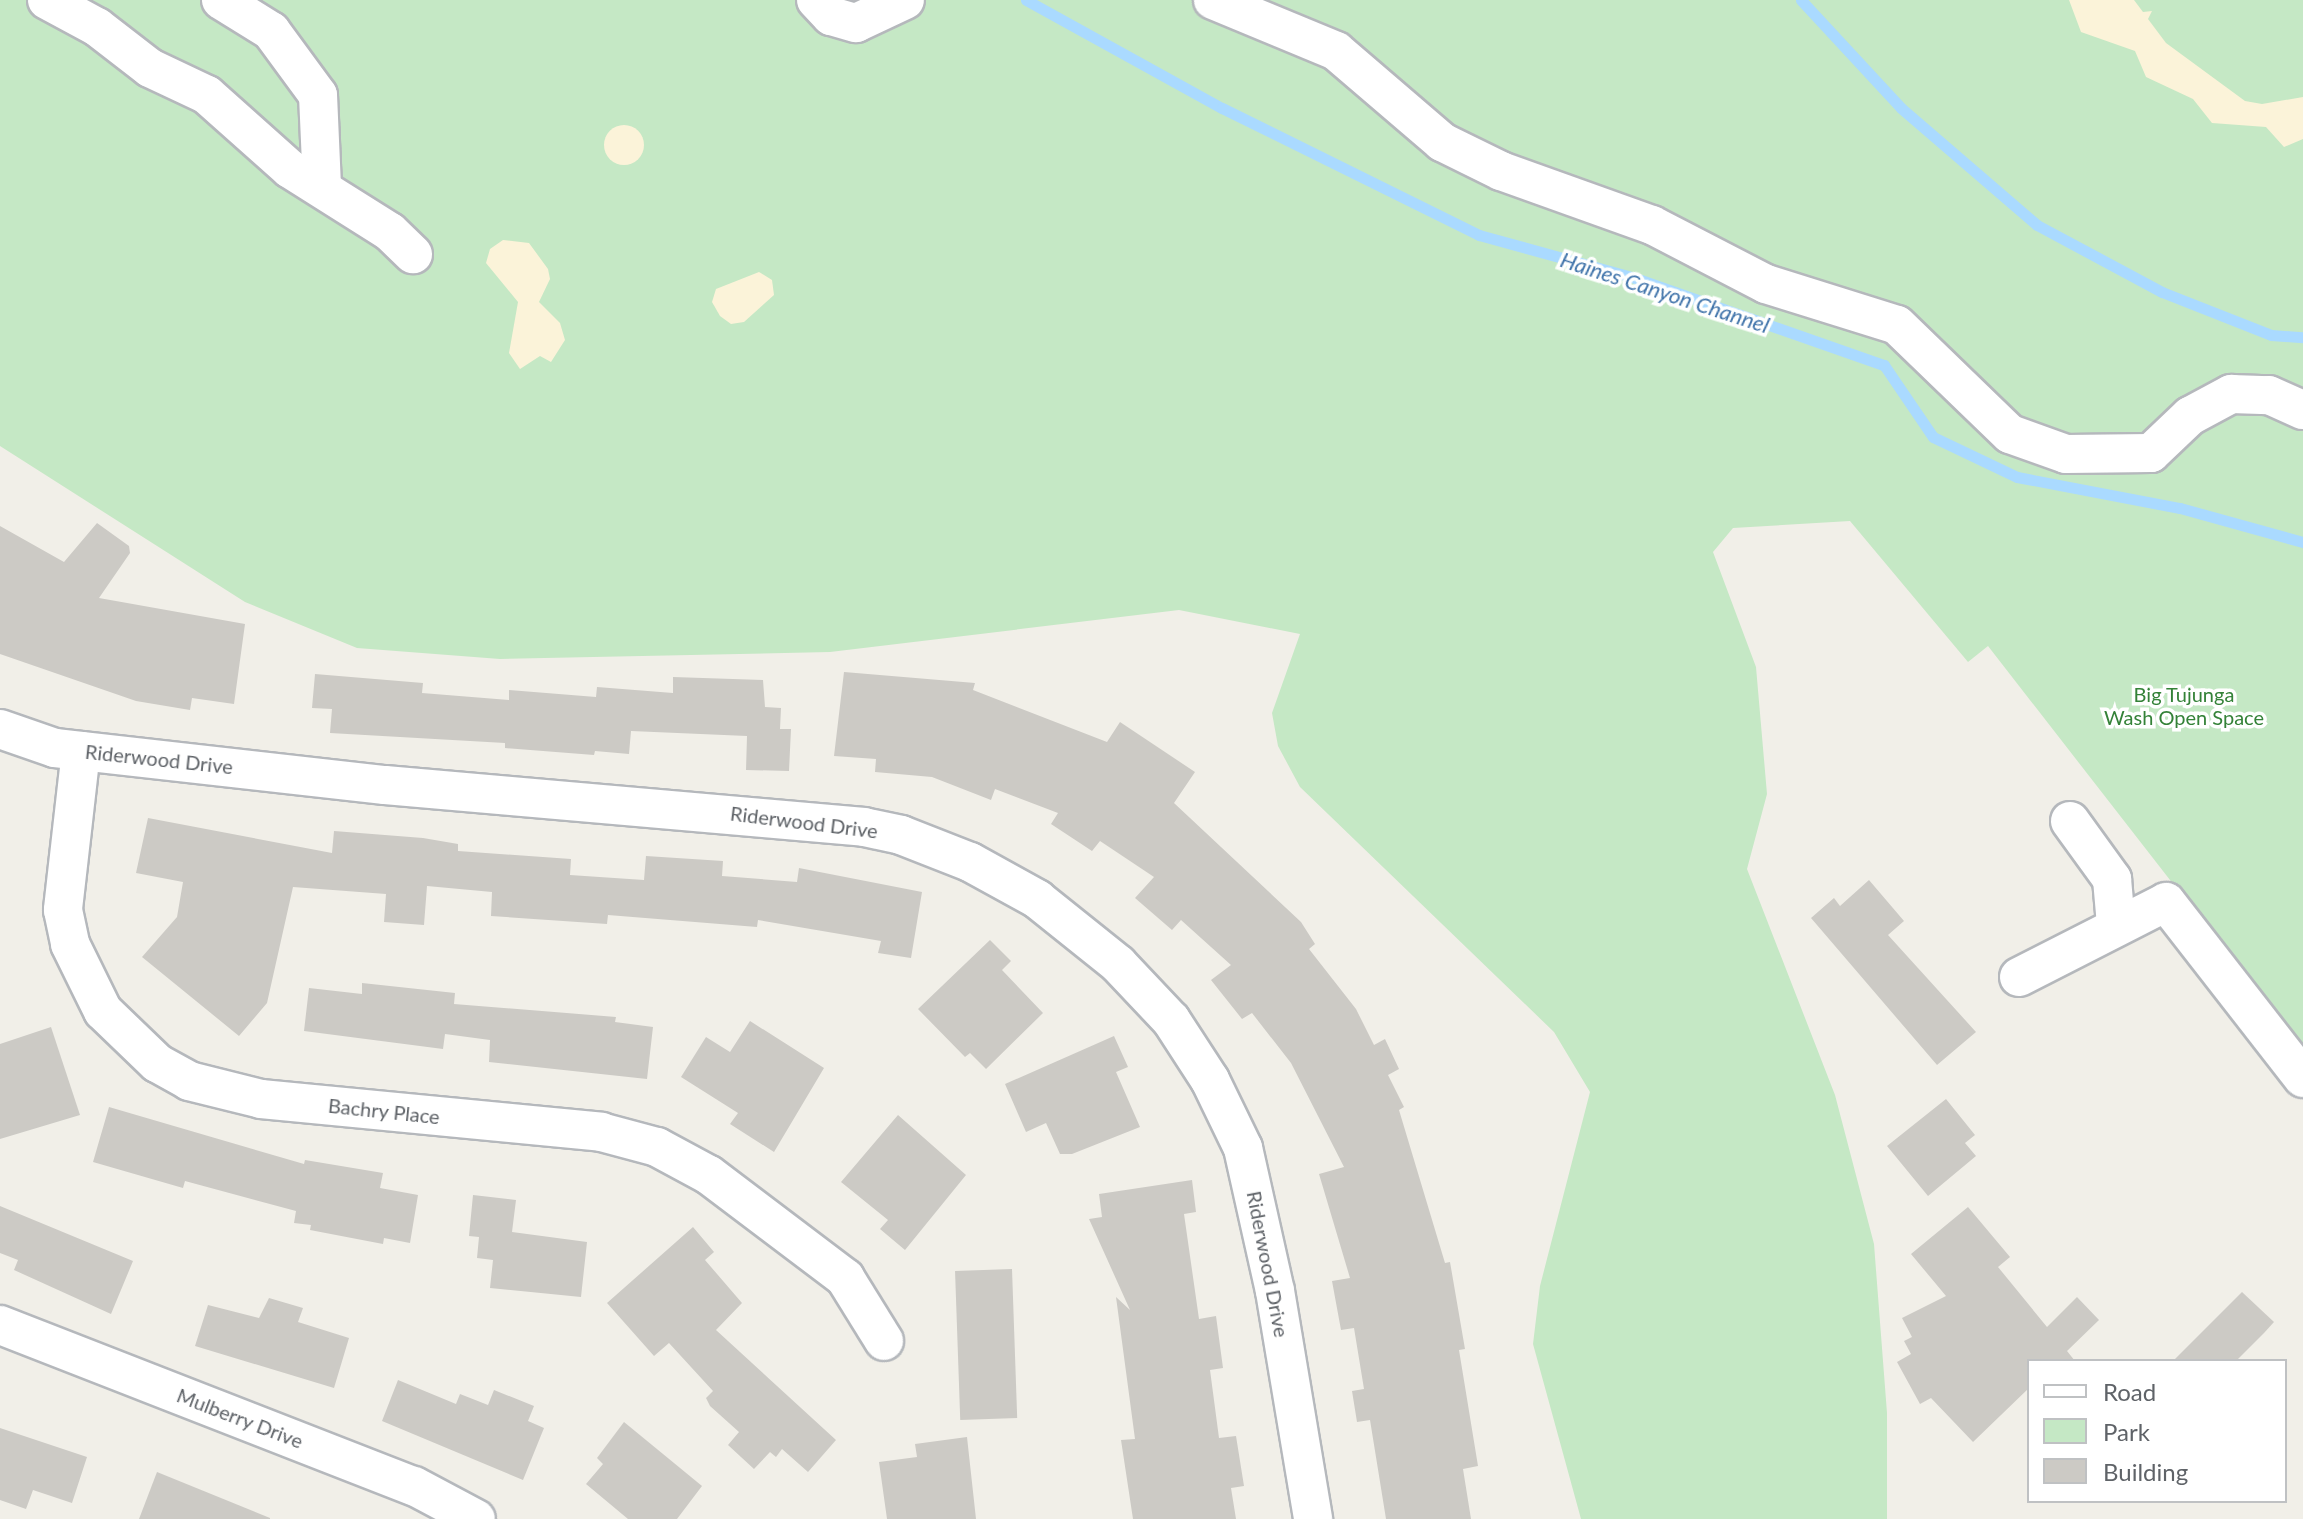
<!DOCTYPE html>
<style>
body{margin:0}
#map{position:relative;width:2303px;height:1519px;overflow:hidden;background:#f1efe8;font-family:Lato,sans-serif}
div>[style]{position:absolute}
.green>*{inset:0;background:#c5e8c5}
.sand>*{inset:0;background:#fbf3d9}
.round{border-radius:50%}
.stream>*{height:11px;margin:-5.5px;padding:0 5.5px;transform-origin:5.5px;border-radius:5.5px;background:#aadaff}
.building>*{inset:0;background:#cccac5;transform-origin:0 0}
.roads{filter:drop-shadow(2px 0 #b5b8bc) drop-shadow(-2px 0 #b5b8bc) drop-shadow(0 2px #b5b8bc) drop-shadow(0 -2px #b5b8bc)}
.minor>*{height:38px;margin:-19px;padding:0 19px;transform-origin:19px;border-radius:19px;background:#fff}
span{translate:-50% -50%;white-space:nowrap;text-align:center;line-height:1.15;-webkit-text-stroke:7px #fff;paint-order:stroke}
.park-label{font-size:20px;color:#348238}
.street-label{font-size:20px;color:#5f6368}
.water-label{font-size:22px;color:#4174aa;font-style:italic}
.legend{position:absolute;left:2027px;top:1359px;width:260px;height:144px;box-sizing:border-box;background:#fff;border:2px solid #bfc1c3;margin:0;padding:10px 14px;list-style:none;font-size:24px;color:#5f6368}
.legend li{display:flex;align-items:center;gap:16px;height:40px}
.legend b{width:40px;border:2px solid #bfc1c3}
</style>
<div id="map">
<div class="green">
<div style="clip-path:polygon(0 0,2303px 0,2303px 1051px,1988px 646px,1968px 662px,1850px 521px,1733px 528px,1713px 552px,1756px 667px,1767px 794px,1747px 869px,1835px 1095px,1874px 1244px,1887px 1413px,1887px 1519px,1581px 1519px,1533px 1344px,1540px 1286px,1590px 1092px,1554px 1032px,1300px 787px,1278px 746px,1272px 713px,1300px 634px,1179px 610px,830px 652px,500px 659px,357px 648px,245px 602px,0 446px)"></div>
</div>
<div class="sand">
<div style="clip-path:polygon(2069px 0,2134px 0,2143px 12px,2152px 11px,2148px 19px,2166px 43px,2245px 101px,2262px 104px,2303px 97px,2303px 139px,2284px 147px,2266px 127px,2212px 123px,2193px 99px,2146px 77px,2135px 51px,2081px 32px)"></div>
<div class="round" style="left:604px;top:125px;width:40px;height:40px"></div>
<div style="clip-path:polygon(503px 240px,529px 243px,548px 269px,550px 279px,539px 302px,560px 323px,565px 340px,551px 362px,540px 356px,520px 369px,509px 353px,518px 302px,486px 263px,490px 249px)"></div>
<div style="clip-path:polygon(759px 272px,772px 280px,774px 295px,744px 322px,731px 324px,720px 316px,712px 302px,716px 289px)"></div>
</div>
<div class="stream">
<div style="left:1026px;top:0;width:224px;rotate:28.9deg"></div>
<div style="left:1222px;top:108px;width:287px;rotate:26.3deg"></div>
<div style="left:1479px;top:235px;width:162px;rotate:15.4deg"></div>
<div style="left:1635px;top:278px;width:264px;rotate:19.3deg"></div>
<div style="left:1884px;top:365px;width:87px;rotate:55.8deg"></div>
<div style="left:1933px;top:437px;width:93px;rotate:25.5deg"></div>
<div style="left:2017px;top:477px;width:166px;rotate:10.8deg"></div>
<div style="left:2180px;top:508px;width:128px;rotate:15.5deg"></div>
<div style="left:1801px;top:0;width:147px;rotate:47.2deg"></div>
<div style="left:1901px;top:108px;width:179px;rotate:40.7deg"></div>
<div style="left:2037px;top:225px;width:142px;rotate:28.2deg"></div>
<div style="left:2162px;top:292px;width:117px;rotate:21.5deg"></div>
<div style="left:2271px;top:335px;width:32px;rotate:4deg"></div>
</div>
<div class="building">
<div style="clip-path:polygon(97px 523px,129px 546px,130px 553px,99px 598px,245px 624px,234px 704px,192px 698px,190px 710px,136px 701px,0 654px,0 526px,64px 562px)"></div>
<div style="clip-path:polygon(844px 672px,975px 683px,973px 690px,1107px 742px,1120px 722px,1195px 772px,1174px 803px,1301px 922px,1315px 944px,1309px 949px,1356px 1009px,1374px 1045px,1385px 1039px,1399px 1069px,1388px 1075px,1404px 1107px,1399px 1110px,1445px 1263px,1450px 1262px,1465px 1349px,1459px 1350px,1478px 1466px,1463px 1469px,1471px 1519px,1386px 1519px,1370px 1420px,1357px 1422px,1352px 1391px,1364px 1389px,1354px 1328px,1341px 1330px,1332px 1281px,1350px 1278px,1319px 1174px,1344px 1167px,1291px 1063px,1252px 1013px,1242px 1019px,1211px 980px,1231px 965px,1181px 920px,1172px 930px,1135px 898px,1154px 877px,1100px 841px,1092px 851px,1051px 824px,1058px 813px,995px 789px,991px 800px,932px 777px,875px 772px,876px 759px,834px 756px)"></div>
<div style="clip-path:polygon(315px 674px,423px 683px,422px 693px,509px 700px,509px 690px,596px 697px,597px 687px,673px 693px,673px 677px,763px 680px,765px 707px,781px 708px,780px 729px,791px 729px,789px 771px,746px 770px,747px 736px,631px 731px,629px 754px,595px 751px,594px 755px,505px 748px,505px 743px,330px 733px,332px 709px,312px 708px)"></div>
<div style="clip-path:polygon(148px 818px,332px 853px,334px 831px,423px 838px,458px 844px,458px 851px,571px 859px,570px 875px,644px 880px,646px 856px,723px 861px,722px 876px,797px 882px,799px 868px,922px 892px,911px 958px,878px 953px,881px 941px,758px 920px,757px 927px,608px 915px,607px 924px,491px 916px,492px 892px,427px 886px,424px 925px,384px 922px,386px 894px,293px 887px,267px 1003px,239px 1036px,142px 957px,177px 917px,183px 882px,136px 873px)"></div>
<div style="clip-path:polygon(1869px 880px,1904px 921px,1888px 935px,1976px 1032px,1937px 1065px,1811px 918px,1834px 898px,1840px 906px)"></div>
<div style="clip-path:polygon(990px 940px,1011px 961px,1002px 970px,1043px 1013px,986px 1069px,970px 1053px,965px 1057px,918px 1009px)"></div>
<div style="clip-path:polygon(362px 983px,455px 993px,454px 1004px,616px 1017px,615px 1022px,653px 1027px,647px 1079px,489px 1062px,490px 1040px,445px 1034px,443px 1049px,304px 1031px,309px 988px,362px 994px)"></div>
<div style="clip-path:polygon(750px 1021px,824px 1068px,774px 1152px,730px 1124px,738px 1113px,681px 1077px,706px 1037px,730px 1052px)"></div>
<div style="clip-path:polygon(51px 1027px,80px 1115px,0 1139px,0 1044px)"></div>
<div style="clip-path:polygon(1114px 1036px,1128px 1067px,1116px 1072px,1140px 1127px,1072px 1154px,1060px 1154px,1046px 1123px,1026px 1132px,1005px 1084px)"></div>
<div style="clip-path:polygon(1946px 1099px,1975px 1135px,1965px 1143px,1976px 1156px,1928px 1196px,1887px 1146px)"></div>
<div style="clip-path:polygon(109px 1107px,304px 1164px,305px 1160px,383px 1173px,380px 1188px,418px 1195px,410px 1243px,384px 1238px,383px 1244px,310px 1230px,311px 1225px,294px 1223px,296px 1211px,185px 1181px,183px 1188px,93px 1162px)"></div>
<div style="clip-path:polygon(898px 1115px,966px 1175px,905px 1250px,880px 1229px,888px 1220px,841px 1182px)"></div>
<div style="clip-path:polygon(1192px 1180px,1196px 1212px,1184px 1214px,1199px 1319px,1216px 1316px,1223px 1368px,1210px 1370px,1219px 1438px,1236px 1436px,1244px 1486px,1231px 1488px,1236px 1519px,1133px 1519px,1121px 1440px,1135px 1439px,1116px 1297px,1130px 1310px,1089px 1219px,1102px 1217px,1099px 1194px)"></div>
<div style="clip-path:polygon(473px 1195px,516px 1200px,512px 1232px,587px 1242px,581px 1297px,490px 1288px,493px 1260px,477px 1258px,479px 1237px,469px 1236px)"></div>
<div style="clip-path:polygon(0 1206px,133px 1261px,111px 1314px,14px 1270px,18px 1260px,0 1253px)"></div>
<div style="clip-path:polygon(1968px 1207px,2010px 1257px,1998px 1267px,2047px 1327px,2077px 1297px,2099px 1320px,2067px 1351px,2075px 1361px,2029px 1361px,2029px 1388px,1973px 1442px,1931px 1398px,1920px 1404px,1897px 1362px,1911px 1354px,1904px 1341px,1912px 1337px,1902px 1318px,1946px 1296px,1911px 1254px)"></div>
<div style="clip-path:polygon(693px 1227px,714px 1252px,705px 1260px,742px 1303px,716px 1330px,836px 1440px,808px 1472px,782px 1449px,776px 1457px,770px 1452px,754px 1469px,728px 1445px,739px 1432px,710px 1406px,706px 1398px,713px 1391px,669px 1343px,654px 1356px,607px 1303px)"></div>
<div style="left:1012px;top:1269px;width:149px;height:57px;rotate:88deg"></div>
<div style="clip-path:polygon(2242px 1292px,2274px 1322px,2264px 1333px,2236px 1361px,2173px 1361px)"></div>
<div style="clip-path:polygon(269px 1298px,303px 1308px,298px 1322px,349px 1338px,334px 1388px,195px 1346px,208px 1305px,259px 1318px)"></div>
<div style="clip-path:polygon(398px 1380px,456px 1404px,460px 1394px,488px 1405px,494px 1390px,534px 1406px,528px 1421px,544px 1428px,523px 1480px,382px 1421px)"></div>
<div style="clip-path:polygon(624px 1422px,702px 1486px,677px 1519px,628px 1519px,586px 1484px,603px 1464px,597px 1458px)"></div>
<div style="clip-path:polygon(0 1428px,87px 1457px,72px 1503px,33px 1490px,26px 1509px,0 1500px)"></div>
<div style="clip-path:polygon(967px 1437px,976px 1519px,887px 1519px,879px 1462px,917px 1457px,915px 1444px)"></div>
<div style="clip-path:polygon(157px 1472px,270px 1518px,270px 1519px,139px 1519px)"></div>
</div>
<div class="roads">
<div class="minor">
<div style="left:47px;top:0;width:57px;rotate:28.4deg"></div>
<div style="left:97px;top:27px;width:67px;rotate:37.7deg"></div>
<div style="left:150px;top:68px;width:63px;rotate:25.3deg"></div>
<div style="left:207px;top:95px;width:111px;rotate:41.7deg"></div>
<div style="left:290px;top:169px;width:118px;rotate:32.2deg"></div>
<div style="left:390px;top:232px;width:32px;rotate:44deg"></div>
<div style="left:221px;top:0;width:59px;rotate:31.8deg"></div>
<div style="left:271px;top:31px;width:79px;rotate:53.7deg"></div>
<div style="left:318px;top:95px;width:93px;rotate:87.5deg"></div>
<div style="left:816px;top:0;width:22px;rotate:47deg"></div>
<div style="left:831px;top:16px;width:26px;rotate:16deg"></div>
<div style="left:856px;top:23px;width:54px;rotate:-25.1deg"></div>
<div style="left:1213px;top:0;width:133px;rotate:22.5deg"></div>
<div style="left:1336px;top:51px;width:140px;rotate:40.6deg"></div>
<div style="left:1442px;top:142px;width:66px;rotate:26.2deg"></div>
<div style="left:1501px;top:171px;width:160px;rotate:19.7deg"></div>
<div style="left:1652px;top:225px;width:128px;rotate:27.4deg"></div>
<div style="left:1766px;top:284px;width:137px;rotate:17.4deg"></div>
<div style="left:1897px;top:325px;width:157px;rotate:44deg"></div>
<div style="left:2010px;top:434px;width:59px;rotate:19.7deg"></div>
<div style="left:2066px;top:454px;width:85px;rotate:-0.7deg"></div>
<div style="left:2151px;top:453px;width:54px;rotate:-43.5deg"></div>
<div style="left:2190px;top:416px;width:47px;rotate:-28.2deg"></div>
<div style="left:2231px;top:394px;width:38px;rotate:2deg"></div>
<div style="left:2269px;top:395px;width:37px;rotate:24deg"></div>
<div style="left:0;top:729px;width:58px;rotate:19.1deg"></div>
<div style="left:55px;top:748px;width:332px;rotate:6.4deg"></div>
<div style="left:385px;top:785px;width:481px;rotate:5deg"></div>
<div style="left:864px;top:827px;width:38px;rotate:12deg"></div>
<div style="left:901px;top:835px;width:74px;rotate:21.4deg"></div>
<div style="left:970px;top:862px;width:77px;rotate:28.9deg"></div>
<div style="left:1037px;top:899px;width:104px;rotate:38.7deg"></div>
<div style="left:1118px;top:964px;width:77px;rotate:46.6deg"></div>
<div style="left:1171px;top:1020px;width:72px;rotate:57deg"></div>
<div style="left:1210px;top:1080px;width:76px;rotate:64.1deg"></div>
<div style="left:1243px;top:1148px;width:147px;rotate:77.4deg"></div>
<div style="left:1275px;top:1291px;width:231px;rotate:80.5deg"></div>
<div style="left:81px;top:751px;width:160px;rotate:96.5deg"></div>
<div style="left:63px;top:910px;width:35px;rotate:78deg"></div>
<div style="left:70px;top:944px;width:75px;rotate:63.8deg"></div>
<div style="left:103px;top:1011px;width:75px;rotate:43.9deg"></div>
<div style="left:157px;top:1063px;width:37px;rotate:29deg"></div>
<div style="left:189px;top:1081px;width:74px;rotate:14deg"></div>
<div style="left:261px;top:1099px;width:342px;rotate:5.5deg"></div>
<div style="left:601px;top:1132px;width:58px;rotate:15deg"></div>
<div style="left:657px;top:1147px;width:59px;rotate:28.3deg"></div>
<div style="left:709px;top:1175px;width:171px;rotate:37.1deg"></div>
<div style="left:845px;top:1278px;width:74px;rotate:58.2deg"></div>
<div style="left:2070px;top:821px;width:72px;rotate:54.1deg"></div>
<div style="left:2112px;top:879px;width:46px;rotate:85deg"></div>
<div style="left:2019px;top:977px;width:165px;rotate:-27deg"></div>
<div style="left:2166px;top:902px;width:223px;rotate:52.1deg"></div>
<div style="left:0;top:1325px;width:444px;rotate:21.3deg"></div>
<div style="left:414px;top:1486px;width:70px;rotate:28deg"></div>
</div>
</div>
<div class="park-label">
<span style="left:2184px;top:706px">Big Tujunga<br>Wash Open Space</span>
</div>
<div class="street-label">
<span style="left:159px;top:759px;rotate:6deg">Riderwood Drive</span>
<span style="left:804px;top:822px;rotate:7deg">Riderwood Drive</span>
<span style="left:384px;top:1111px;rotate:6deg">Bachry Place</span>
<span style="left:1268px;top:1264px;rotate:79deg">Riderwood Drive</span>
<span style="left:240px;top:1418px;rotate:21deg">Mulberry Drive</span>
</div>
<div class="water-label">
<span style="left:1665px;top:292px;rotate:18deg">Haines Canyon Channel</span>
</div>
<ul class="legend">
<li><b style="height:10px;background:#fff"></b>Road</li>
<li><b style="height:22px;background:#c5e8c5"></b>Park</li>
<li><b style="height:22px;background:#cccac5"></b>Building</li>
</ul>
</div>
